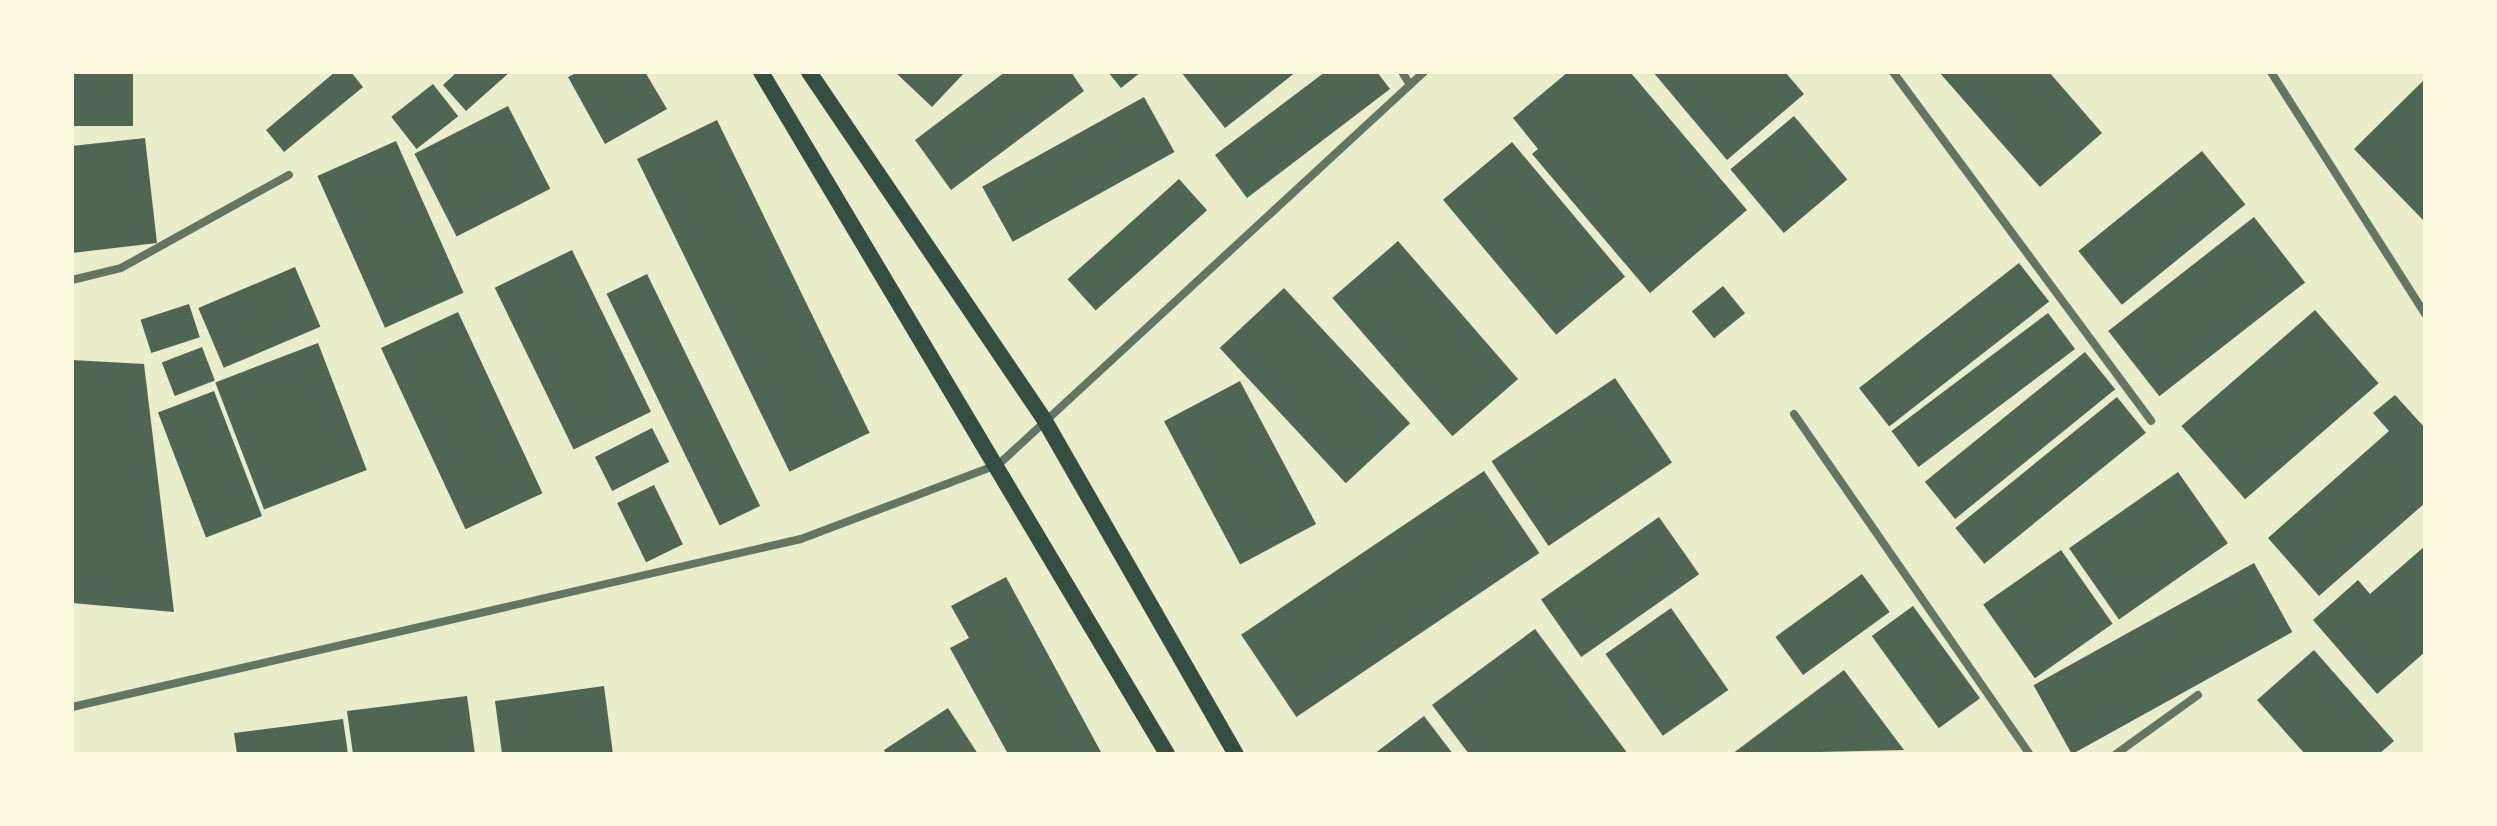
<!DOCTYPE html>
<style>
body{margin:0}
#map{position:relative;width:2497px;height:826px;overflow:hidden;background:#e9edc9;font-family:Commissioner,sans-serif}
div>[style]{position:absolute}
.building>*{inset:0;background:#4f6655;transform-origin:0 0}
.minor>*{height:8px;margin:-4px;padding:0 4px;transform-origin:4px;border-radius:4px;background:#617663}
.secondary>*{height:16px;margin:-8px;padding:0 8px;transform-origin:8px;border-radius:8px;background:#344e41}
span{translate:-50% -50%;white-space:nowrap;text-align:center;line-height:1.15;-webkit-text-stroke:8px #fefae0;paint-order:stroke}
.frame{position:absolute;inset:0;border:74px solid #fefae0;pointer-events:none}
</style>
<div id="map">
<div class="building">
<div style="left:72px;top:72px;width:61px;height:54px"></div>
<div style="clip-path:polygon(335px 72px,351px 72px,363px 87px,284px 152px,266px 130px)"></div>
<div style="clip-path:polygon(457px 72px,510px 72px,466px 111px,443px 85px)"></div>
<div style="clip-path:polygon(578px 72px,645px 72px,667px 109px,605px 144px,568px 77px)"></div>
<div style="clip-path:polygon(895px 72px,965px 72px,932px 107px)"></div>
<div style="clip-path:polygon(1005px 72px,1071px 72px,1084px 91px,951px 190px,915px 140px)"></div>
<div style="clip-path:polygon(1108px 72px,1141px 72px,1121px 88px)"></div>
<div style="clip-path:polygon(1181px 72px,1296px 72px,1225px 128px)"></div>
<div style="clip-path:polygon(1325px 72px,1377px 72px,1390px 89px,1247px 198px,1215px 155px)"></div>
<div style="clip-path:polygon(1568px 72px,1630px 72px,1747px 210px,1650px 293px,1532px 154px,1538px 149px,1513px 118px)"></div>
<div style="clip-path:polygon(1653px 72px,1785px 72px,1804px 94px,1727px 160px)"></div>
<div style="clip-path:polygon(1939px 72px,2049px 72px,2102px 133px,2040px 187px)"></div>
<div style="clip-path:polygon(2425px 79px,2425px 222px,2354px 149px)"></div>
<div style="left:433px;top:84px;width:41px;height:53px;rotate:52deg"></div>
<div style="left:1144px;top:97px;width:63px;height:185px;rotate:61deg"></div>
<div style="left:508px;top:106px;width:93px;height:105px;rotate:63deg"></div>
<div style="left:1794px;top:116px;width:83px;height:83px;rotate:50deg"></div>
<div style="left:717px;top:120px;width:348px;height:89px;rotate:64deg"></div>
<div style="clip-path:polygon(145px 138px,157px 243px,72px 253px,72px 146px)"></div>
<div style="left:396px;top:141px;width:166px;height:86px;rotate:66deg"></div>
<div style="left:1512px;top:142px;width:176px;height:90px;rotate:50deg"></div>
<div style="left:2202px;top:151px;width:69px;height:159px;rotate:51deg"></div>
<div style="left:1179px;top:179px;width:42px;height:150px;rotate:48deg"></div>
<div style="left:2254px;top:217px;width:83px;height:185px;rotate:52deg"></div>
<div style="left:1398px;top:241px;width:183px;height:87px;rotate:49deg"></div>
<div style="left:572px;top:250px;width:180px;height:86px;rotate:64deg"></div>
<div style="left:2019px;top:263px;width:49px;height:203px;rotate:52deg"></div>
<div style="left:295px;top:267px;width:65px;height:105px;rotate:67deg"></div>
<div style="left:647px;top:274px;width:258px;height:45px;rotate:64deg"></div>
<div style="left:1723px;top:286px;width:35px;height:40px;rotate:51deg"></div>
<div style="left:1284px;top:288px;width:185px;height:88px;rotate:47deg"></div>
<div style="left:189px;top:304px;width:35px;height:51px;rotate:72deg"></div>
<div style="left:2315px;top:310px;width:97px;height:177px;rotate:49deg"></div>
<div style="left:458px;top:312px;width:200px;height:85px;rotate:65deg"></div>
<div style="left:2048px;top:313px;width:45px;height:196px;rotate:53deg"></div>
<div style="left:318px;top:343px;width:136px;height:110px;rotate:69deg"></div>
<div style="left:202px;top:347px;width:36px;height:43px;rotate:69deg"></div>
<div style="left:2085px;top:352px;width:48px;height:206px;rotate:51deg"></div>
<div style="clip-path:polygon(72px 360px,144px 364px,174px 612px,72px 603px)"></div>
<div style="left:1615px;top:378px;width:102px;height:149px;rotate:56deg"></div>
<div style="left:1240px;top:381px;width:162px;height:86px;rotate:62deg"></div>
<div style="left:214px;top:391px;width:134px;height:60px;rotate:69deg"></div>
<div style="clip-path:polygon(2395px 395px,2425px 428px,2425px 503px,2319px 596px,2268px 538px,2389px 431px,2373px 413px)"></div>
<div style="left:2117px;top:397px;width:46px;height:208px;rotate:51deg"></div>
<div style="left:652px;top:428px;width:38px;height:64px;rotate:63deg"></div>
<div style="left:1484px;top:471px;width:99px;height:293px;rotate:56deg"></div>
<div style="left:2178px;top:472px;width:87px;height:133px;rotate:55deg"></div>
<div style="left:654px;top:485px;width:66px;height:41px;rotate:64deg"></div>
<div style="left:1659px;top:517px;width:70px;height:144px;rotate:55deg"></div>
<div style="clip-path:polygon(2425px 546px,2425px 652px,2377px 694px,2313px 620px,2358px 580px,2370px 594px)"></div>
<div style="left:2061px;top:550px;width:90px;height:95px;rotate:55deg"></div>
<div style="left:2254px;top:563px;width:79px;height:252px;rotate:61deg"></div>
<div style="left:1862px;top:574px;width:47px;height:107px;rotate:54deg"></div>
<div style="clip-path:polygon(1006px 577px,1102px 754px,1008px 754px,950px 648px,969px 638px,951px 606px)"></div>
<div style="left:1913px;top:606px;width:114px;height:51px;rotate:54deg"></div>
<div style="left:1671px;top:608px;width:100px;height:80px;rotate:55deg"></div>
<div style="clip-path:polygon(1535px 629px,1628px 754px,1469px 754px,1432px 705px)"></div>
<div style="clip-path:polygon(2314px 650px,2394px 741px,2379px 754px,2305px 754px,2257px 700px)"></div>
<div style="clip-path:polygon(1844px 670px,1904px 750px,1732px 754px)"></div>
<div style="clip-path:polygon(604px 686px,613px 754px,502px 754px,495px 701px)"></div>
<div style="clip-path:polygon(467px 696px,475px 754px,353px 754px,347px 711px)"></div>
<div style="clip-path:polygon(948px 708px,978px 754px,886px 754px,884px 750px)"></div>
<div style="clip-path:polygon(1424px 716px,1453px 754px,1374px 754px)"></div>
<div style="clip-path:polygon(343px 719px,348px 754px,237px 754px,234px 733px)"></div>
</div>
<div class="minor">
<div style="left:1402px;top:72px;width:15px;rotate:58deg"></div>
<div style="left:1893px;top:72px;width:434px;rotate:53.5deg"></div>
<div style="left:2271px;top:72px;width:287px;rotate:57.5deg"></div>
<div style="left:72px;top:280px;width:50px;rotate:-13.8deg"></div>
<div style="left:121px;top:268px;width:192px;rotate:-29deg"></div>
<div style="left:1794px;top:414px;width:413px;rotate:55.3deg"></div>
<div style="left:72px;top:707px;width:748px;rotate:-12.98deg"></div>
<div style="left:801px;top:539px;width:212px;rotate:-20.7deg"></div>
<div style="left:999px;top:464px;width:578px;rotate:-42.69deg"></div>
<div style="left:2116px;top:754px;width:101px;rotate:-35.7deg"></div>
</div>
<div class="secondary">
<div style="left:761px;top:72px;width:794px;rotate:59.23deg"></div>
<div style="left:809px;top:72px;width:421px;rotate:55.9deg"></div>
<div style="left:1045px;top:421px;width:384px;rotate:60.2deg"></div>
</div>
<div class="frame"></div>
</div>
